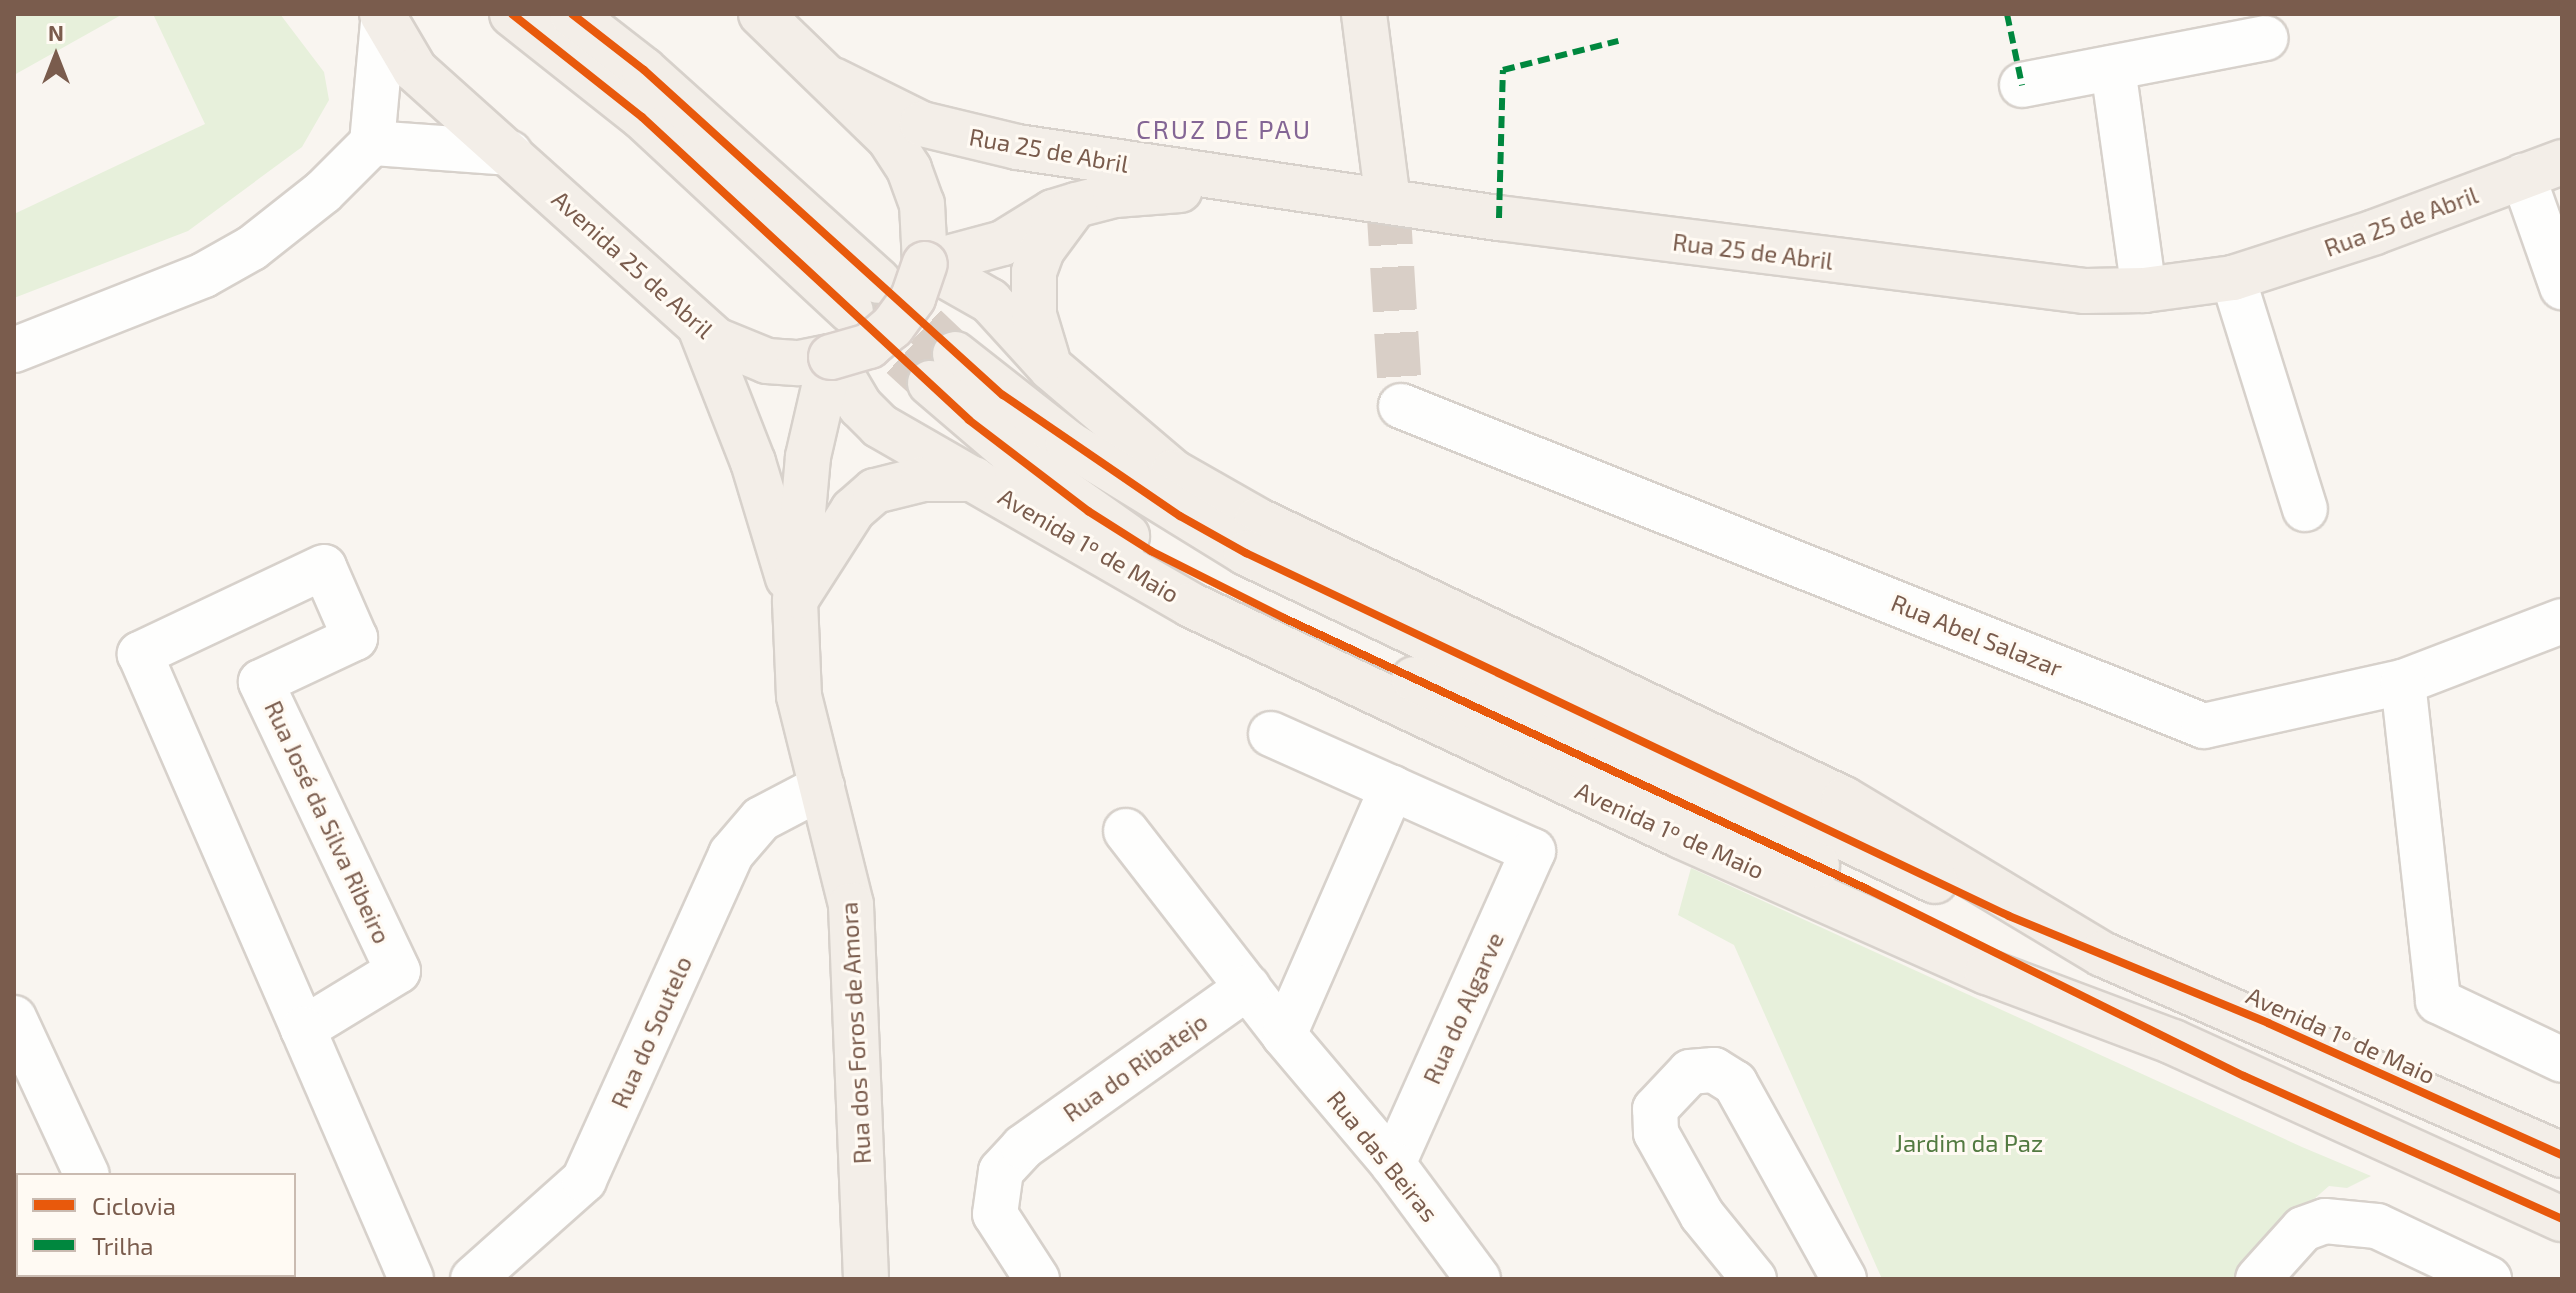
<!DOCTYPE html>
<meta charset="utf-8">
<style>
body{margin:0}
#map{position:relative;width:2576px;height:1293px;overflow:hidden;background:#f9f5f0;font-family:"Exo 2",sans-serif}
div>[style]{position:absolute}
.green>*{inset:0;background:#e7f0db}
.minor-tunnel>*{height:44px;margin-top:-22px;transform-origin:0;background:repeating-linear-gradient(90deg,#d9cfc7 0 44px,transparent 0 66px)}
.major-tunnel>*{height:44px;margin-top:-22px;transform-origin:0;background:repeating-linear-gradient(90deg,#d9cfc7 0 44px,transparent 0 66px)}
.roads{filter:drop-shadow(2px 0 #d7d1cb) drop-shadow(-2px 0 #d7d1cb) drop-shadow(0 2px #d7d1cb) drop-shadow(0 -2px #d7d1cb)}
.minor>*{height:44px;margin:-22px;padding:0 22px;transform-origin:22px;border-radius:22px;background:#fefefd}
.major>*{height:44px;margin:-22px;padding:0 22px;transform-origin:22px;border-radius:22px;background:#f3eee8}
.bridges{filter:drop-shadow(2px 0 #dad1cc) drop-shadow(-2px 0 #dad1cc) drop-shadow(0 2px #dad1cc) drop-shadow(0 -2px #dad1cc)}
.major-bridge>*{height:44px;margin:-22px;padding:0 22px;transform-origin:22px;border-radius:22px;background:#f3eee8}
.quiet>*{height:6px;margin-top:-3px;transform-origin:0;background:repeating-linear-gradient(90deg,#00873e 0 12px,transparent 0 18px)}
.cycleway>*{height:8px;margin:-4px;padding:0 4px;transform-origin:4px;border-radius:4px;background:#e8590c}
span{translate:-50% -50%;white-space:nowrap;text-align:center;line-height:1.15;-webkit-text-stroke:6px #fffaf3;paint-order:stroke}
.street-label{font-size:24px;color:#7a5c4d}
.park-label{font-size:24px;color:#537a41}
.neighbourhood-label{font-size:26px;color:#846695;letter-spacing:2px}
.frame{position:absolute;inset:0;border:16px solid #7a5c4d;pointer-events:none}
.legend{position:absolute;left:16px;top:1173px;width:280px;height:104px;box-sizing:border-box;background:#fffaf3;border:2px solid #cabbb1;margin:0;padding:10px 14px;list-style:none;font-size:24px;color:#7a5c4d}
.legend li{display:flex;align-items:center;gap:16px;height:40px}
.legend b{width:40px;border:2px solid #cabbb1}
.north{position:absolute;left:16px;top:16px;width:80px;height:80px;-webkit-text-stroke:6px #fffaf3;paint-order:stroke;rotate:0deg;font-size:22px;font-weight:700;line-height:32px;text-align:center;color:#7a5c4d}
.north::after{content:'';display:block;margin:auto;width:28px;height:36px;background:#7a5c4d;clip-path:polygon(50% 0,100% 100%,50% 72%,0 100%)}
</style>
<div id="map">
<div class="green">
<div style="clip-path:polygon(14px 14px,123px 14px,14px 75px)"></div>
<div style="clip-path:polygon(153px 14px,280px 14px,324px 72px,329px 100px,302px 147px,188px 231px,14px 298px,14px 214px,205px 124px)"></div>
<div style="clip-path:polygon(1691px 868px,2302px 1147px,2371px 1176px,2347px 1188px,2329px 1186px,2305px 1207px,2258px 1279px,1882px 1279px,1734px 945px,1678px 915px)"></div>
</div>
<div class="minor-tunnel">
<div style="left:1388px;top:201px;width:205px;rotate:86.4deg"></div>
</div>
<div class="major-tunnel">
<div style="left:878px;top:281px;width:106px;rotate:43.5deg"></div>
<div style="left:853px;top:312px;width:105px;rotate:42.7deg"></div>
</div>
<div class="roads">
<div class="minor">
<div style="left:2113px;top:68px;width:224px;rotate:82.1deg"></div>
<div style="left:2022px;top:85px;width:248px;rotate:-10.9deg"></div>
<div style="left:372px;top:143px;width:138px;rotate:4.1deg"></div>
<div style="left:372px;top:143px;width:122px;rotate:-84.8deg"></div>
<div style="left:2523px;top:176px;width:118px;rotate:70.6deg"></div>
<div style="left:2233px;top:278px;width:242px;rotate:72.7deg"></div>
<div style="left:14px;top:350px;width:204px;rotate:-21.5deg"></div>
<div style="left:204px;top:275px;width:55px;rotate:-29.4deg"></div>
<div style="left:252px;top:248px;width:90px;rotate:-38.3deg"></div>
<div style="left:323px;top:192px;width:69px;rotate:-45deg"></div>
<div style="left:1401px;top:406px;width:864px;rotate:21.73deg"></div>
<div style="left:2204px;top:726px;width:204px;rotate:-12.5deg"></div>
<div style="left:2403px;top:682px;width:170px;rotate:-21deg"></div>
<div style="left:2403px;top:682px;width:321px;rotate:83.7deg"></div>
<div style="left:2438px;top:1001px;width:137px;rotate:25.4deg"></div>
<div style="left:1271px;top:734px;width:287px;rotate:24.1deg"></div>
<div style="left:1533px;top:851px;width:343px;rotate:114.1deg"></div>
<div style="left:1126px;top:831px;width:258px;rotate:52.2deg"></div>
<div style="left:1284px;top:1035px;width:169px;rotate:49.8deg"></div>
<div style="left:1393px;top:1164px;width:143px;rotate:53.5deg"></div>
<div style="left:14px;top:1018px;width:173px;rotate:65.1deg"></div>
<div style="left:303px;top:1029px;width:111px;rotate:-31.4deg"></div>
<div style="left:398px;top:971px;width:320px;rotate:-115.4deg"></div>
<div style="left:261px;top:682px;width:104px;rotate:-25.1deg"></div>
<div style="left:355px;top:638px;width:77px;rotate:-113.6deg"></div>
<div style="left:324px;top:567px;width:204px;rotate:154.7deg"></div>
<div style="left:140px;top:654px;width:409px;rotate:66.5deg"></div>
<div style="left:303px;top:1029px;width:272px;rotate:66.6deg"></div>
<div style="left:1284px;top:1035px;width:270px;rotate:-66.4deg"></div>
<div style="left:133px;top:1275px;width:4px;rotate:63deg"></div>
<div style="left:473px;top:1279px;width:149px;rotate:-41.7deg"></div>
<div style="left:584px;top:1180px;width:358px;rotate:-65.7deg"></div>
<div style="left:731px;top:854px;width:46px;rotate:-49.4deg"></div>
<div style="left:761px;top:819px;width:69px;rotate:-27.7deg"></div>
<div style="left:1037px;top:1279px;width:77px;rotate:-122.9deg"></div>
<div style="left:995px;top:1214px;width:43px;rotate:-82.1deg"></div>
<div style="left:1001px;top:1171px;width:33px;rotate:-47deg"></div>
<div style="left:1023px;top:1147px;width:276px;rotate:-35.4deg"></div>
<div style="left:1754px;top:1279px;width:82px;rotate:-129.1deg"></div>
<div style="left:1702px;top:1215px;width:94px;rotate:-119.3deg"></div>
<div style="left:1656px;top:1133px;width:24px;rotate:-92deg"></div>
<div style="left:1655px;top:1109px;width:51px;rotate:-46.6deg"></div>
<div style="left:1690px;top:1072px;width:24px;rotate:-5deg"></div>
<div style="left:1714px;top:1070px;width:25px;rotate:32deg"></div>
<div style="left:1735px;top:1083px;width:224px;rotate:60.9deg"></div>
<div style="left:2258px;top:1279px;width:67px;rotate:-48deg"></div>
<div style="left:2303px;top:1229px;width:23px;rotate:-20deg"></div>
<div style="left:2325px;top:1221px;width:52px;rotate:5.5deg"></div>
<div style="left:2377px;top:1226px;width:124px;rotate:25.3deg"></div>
</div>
<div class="major">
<div style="left:382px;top:14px;width:65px;rotate:59.5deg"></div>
<div style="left:415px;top:70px;width:404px;rotate:41.9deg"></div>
<div style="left:716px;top:340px;width:55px;rotate:22.4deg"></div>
<div style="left:767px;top:361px;width:32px;rotate:4deg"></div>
<div style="left:799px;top:363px;width:33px;rotate:-11deg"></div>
<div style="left:512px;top:14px;width:166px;rotate:38.4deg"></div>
<div style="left:642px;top:117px;width:285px;rotate:42.9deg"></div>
<div style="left:572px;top:14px;width:91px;rotate:37.9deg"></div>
<div style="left:644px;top:70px;width:315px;rotate:42deg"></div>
<div style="left:761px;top:14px;width:178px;rotate:44.1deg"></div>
<div style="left:889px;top:138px;width:37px;rotate:57deg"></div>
<div style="left:909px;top:169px;width:37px;rotate:70deg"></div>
<div style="left:922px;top:204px;width:60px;rotate:87.1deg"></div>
<div style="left:1364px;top:14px;width:189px;rotate:82.7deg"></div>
<div style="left:833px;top:80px;width:99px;rotate:26.3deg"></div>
<div style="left:922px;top:124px;width:98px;rotate:13.6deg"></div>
<div style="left:1017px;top:147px;width:487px;rotate:8.4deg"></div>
<div style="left:1499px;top:218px;width:591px;rotate:7.1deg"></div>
<div style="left:2085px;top:291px;width:59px;rotate:-1deg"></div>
<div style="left:2144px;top:290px;width:90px;rotate:-7.7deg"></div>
<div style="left:2233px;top:278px;width:149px;rotate:-17.9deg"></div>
<div style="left:2375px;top:232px;width:200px;rotate:-20.5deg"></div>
<div style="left:925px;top:264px;width:75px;rotate:29.6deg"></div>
<div style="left:990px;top:301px;width:91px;rotate:47.7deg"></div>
<div style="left:1051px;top:368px;width:160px;rotate:40.4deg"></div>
<div style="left:1173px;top:472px;width:97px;rotate:29.7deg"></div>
<div style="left:1257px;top:520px;width:650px;rotate:25.42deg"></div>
<div style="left:1844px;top:799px;width:301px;rotate:31deg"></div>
<div style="left:2102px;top:954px;width:502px;rotate:23.6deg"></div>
<div style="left:925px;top:264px;width:81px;rotate:-15.1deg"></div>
<div style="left:1003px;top:243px;width:59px;rotate:-31.8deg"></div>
<div style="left:1053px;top:212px;width:24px;rotate:-17deg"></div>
<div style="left:1076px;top:205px;width:40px;rotate:-14.4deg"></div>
<div style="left:1115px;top:195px;width:65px;rotate:-4.4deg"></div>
<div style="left:700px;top:327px;width:145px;rotate:68.6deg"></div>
<div style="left:753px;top:462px;width:121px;rotate:73.2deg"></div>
<div style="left:955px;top:354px;width:144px;rotate:38.2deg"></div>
<div style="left:1068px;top:443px;width:209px;rotate:31.7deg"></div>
<div style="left:1246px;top:553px;width:763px;rotate:25.46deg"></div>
<div style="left:831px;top:357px;width:57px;rotate:59.4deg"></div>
<div style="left:860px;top:406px;width:28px;rotate:45deg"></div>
<div style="left:880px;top:426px;width:359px;rotate:29.9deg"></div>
<div style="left:1191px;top:605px;width:542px;rotate:25.24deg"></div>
<div style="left:1681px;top:836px;width:335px;rotate:24deg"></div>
<div style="left:1987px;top:972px;width:199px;rotate:20.6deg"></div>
<div style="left:2173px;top:1042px;width:427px;rotate:24.5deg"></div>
<div style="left:831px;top:357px;width:103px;rotate:103deg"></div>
<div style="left:808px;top:457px;width:145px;rotate:95.2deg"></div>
<div style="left:795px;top:601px;width:95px;rotate:87.6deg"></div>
<div style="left:799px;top:696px;width:215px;rotate:76deg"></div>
<div style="left:851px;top:905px;width:374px;rotate:87.7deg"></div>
<div style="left:1047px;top:358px;width:45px;rotate:-106.8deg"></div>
<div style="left:1034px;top:315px;width:43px;rotate:-90deg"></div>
<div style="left:1034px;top:272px;width:23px;rotate:-70deg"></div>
<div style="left:1042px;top:250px;width:52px;rotate:-53.6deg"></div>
<div style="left:930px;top:383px;width:125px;rotate:40.5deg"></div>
<div style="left:1025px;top:464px;width:125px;rotate:35.2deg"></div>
<div style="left:798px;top:596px;width:102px;rotate:-57.4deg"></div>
<div style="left:853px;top:510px;width:29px;rotate:-41deg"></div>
<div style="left:875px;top:491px;width:49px;rotate:-14deg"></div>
<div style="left:923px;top:479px;width:51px"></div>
<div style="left:1414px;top:679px;width:444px;rotate:24.8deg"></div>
</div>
</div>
<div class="bridges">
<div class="major-bridge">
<div style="left:831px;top:357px;width:40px;rotate:-16deg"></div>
<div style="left:869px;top:346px;width:30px;rotate:-40deg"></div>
<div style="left:892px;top:327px;width:36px;rotate:-54deg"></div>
<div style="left:913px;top:298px;width:36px;rotate:-71deg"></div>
</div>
</div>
<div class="quiet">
<div style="left:2007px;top:14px;width:73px;rotate:78.1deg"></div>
<div style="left:1499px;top:218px;width:148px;rotate:-88.5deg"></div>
<div style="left:1503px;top:70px;width:119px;rotate:-14.2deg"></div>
</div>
<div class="cycleway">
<div style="left:512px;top:14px;width:166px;rotate:38.4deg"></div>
<div style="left:642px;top:117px;width:446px;rotate:42.8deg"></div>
<div style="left:969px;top:420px;width:150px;rotate:37.4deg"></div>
<div style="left:1088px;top:511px;width:75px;rotate:32.4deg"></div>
<div style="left:1151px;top:551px;width:149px;rotate:26.7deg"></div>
<div style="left:1284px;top:618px;width:643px;rotate:24.93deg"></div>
<div style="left:1867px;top:889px;width:421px;rotate:26.4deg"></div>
<div style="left:2244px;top:1076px;width:349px;rotate:24.2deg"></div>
<div style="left:572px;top:14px;width:91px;rotate:37.9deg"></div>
<div style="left:644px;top:70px;width:484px;rotate:42.2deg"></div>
<div style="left:1003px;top:395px;width:214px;rotate:34.4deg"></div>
<div style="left:1180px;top:516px;width:76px;rotate:29.3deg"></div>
<div style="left:1246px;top:553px;width:845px;rotate:25.44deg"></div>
<div style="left:2009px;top:916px;width:280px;rotate:22.4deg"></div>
<div style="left:2268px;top:1023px;width:322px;rotate:24.2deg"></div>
</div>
<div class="street-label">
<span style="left:1049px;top:150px;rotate:10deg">Rua 25 de Abril</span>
<span style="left:2401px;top:221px;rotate:-20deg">Rua 25 de Abril</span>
<span style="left:1753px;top:251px;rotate:7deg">Rua 25 de Abril</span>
<span style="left:633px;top:264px;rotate:42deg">Avenida 25 de Abril</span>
<span style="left:1089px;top:545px;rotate:30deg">Avenida 1º de Maio</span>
<span style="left:1977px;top:635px;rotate:22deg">Rua Abel Salazar</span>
<span style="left:328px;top:822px;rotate:65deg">Rua José da Silva Ribeiro</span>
<span style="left:1670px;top:830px;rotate:24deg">Avenida 1º de Maio</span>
<span style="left:1463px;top:1008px;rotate:-66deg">Rua do Algarve</span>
<span style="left:651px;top:1032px;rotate:-66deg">Rua do Soutelo</span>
<span style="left:855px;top:1033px;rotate:-93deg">Rua dos Foros de Amora</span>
<span style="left:2341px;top:1035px;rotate:24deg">Avenida 1º de Maio</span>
<span style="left:1135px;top:1067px;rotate:-35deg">Rua do Ribatejo</span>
<span style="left:1383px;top:1156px;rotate:51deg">Rua das Beiras</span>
</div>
<div class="park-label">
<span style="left:1969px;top:1143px">Jardim da Paz</span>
</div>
<div class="neighbourhood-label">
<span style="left:1224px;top:129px">CRUZ DE PAU</span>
</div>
<div class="frame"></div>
<ul class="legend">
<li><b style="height:10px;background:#e8590c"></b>Ciclovia</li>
<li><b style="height:10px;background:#00873e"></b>Trilha</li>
</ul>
<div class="north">N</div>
</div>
